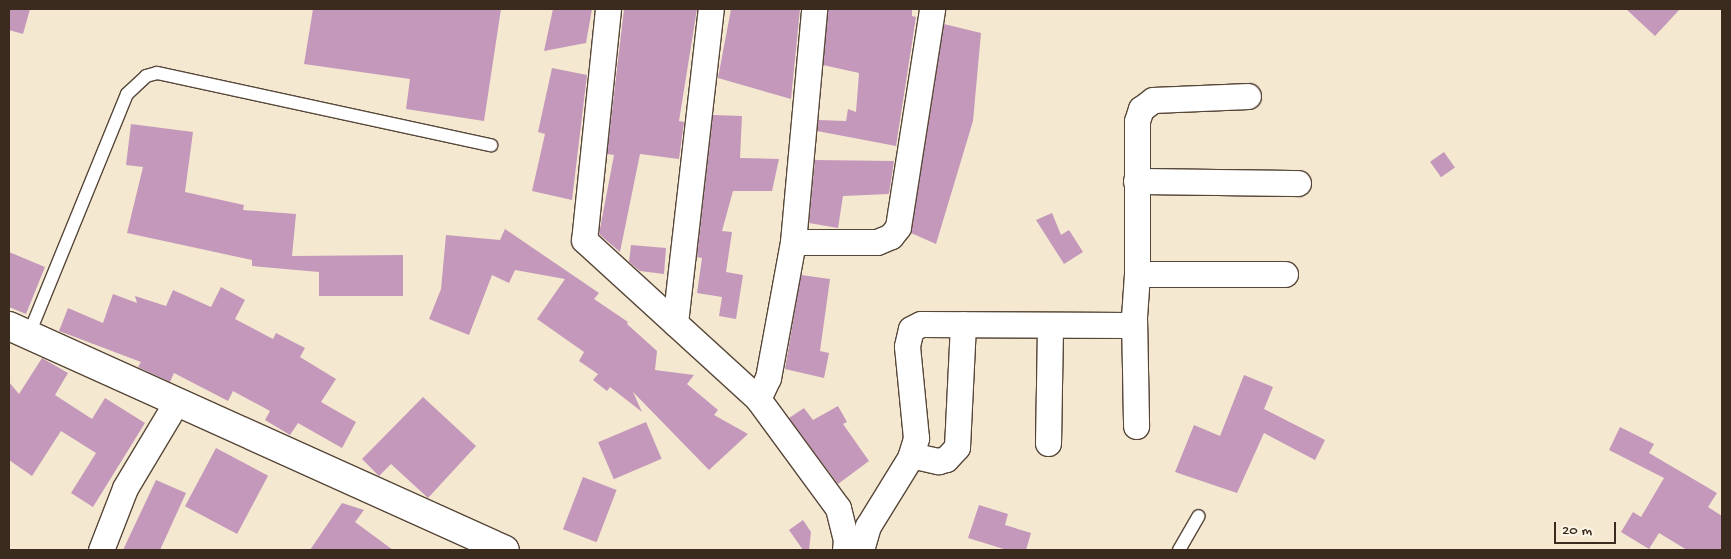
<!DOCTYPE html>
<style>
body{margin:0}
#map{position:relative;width:1731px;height:559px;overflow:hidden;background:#f4e9d0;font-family:"Gochi Hand",sans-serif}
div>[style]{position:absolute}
.building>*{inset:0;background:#c498ba;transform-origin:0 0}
.roads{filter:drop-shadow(1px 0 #574739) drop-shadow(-1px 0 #574739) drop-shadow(0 1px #574739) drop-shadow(0 -1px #574739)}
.service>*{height:12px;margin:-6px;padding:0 6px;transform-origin:6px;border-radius:6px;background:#fff}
.minor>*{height:25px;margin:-12.5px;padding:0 12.5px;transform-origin:12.5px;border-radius:12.5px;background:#fff}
.tertiary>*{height:28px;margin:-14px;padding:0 14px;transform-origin:14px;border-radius:14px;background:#fff}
span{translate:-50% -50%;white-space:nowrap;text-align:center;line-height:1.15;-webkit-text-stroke:4.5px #fcf5e5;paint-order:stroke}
.frame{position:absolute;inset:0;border:10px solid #3b2a1e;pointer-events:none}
.scale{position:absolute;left:1554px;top:522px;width:62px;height:22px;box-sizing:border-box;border:2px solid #3b2a1e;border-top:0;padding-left:6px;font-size:15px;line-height:18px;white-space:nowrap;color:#3b2a1e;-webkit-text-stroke:4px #fcf5e5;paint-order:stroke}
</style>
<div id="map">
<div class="building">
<div style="clip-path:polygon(9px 9px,30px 9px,23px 34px,9px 30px)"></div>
<div style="clip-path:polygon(313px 9px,501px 9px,484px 121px,406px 109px,410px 79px,304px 64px)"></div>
<div style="clip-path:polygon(553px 9px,592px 9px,586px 43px,544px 51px)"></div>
<div style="clip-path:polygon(624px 9px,697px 9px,679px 121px,684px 122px,679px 159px,640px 154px,620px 252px,599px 234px,614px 155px,607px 154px)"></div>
<div style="clip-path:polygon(731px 9px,800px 9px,791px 99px,718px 78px)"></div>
<div style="clip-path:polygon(828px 9px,912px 9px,912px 16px,916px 17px,896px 146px,817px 131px,818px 120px,846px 121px,848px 109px,856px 112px,859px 73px,823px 65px)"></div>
<div style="clip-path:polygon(1626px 9px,1680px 9px,1655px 36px)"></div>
<div style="clip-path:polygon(944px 24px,981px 33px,973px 121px,936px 244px,911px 233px)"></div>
<div style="clip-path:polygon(552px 68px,587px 75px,572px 200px,532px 191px,545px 134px,538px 132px)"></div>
<div style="clip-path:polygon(713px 115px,742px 116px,740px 158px,779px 159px,772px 191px,733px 191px,722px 231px,732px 232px,726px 272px,743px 275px,736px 319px,719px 316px,722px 297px,697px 293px,702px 258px,697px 257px)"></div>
<div style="clip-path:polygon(131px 124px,193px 132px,185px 192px,244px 205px,243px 210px,296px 214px,292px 256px,403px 255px,403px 296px,319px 296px,319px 272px,252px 266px,252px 260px,127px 233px,143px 167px,126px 165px)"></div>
<div style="left:1444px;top:152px;width:19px;height:17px;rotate:55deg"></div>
<div style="clip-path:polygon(815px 160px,894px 161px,889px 194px,843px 196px,838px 228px,809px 223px)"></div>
<div style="clip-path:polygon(1052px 213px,1061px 235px,1069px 230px,1083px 252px,1064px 264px,1036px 220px)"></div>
<div style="clip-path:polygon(505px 229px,599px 293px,594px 299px,628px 322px,627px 324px,657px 351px,655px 370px,694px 375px,687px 384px,718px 410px,714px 415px,748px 434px,709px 470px,633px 392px,642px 412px,610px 387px,607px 391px,593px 380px,598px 374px,579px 361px,584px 352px,537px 319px,565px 279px,515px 270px,509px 283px,492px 275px,469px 335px,429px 319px,441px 289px,446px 235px,500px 240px)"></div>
<div style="clip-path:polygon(631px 245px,666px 248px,664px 274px,640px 271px,629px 262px)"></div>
<div style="clip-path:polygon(9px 252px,45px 267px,26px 314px,9px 307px)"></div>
<div style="clip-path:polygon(801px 275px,830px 279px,820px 351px,829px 353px,824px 378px,785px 369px)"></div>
<div style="clip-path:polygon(221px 287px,245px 300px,235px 319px,273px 339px,276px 333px,305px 348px,300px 357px,336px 379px,321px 402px,356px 422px,342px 448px,298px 423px,290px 435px,265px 420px,270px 411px,233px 391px,228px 401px,174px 373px,170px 382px,138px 367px,141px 362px,59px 331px,68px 308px,103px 323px,113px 294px,137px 303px,135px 296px,166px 306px,173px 290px,211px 307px)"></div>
<div style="clip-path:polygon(42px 358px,68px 373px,55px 395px,92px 419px,105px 398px,145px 423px,93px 507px,71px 493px,96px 453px,61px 431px,32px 476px,9px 460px,9px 382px,19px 394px)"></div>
<div style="clip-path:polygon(1244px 375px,1273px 387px,1264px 409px,1325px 440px,1315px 460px,1264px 433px,1237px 493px,1175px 472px,1194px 425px,1220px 436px)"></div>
<div style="clip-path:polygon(423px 397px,476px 446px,428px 498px,391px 464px,379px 476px,362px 459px)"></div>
<div style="clip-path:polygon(838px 406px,847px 422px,843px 424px,869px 461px,838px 484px,789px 418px,804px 408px,813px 420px)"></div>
<div style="left:646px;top:422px;width:40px;height:52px;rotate:67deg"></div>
<div style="clip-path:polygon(1620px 427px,1654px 444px,1649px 453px,1717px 493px,1708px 507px,1722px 516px,1722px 550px,1687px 550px,1659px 533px,1649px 549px,1621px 532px,1633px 512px,1641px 517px,1664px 478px,1609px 450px)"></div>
<div style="left:216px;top:448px;width:59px;height:66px;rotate:28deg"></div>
<div style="left:583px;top:477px;width:36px;height:56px;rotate:21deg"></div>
<div style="clip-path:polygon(156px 480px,186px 493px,160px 550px,123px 550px)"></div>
<div style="clip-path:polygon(342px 503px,364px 510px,355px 522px,393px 550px,310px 550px)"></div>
<div style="clip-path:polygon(979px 505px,1008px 514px,1005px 525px,1031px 533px,1026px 550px,1007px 550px,968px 538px)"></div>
<div style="clip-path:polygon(803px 520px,811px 532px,809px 550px,803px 550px,789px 530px)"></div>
</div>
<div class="roads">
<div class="service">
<div style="left:29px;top:334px;width:259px;rotate:-67.8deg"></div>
<div style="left:127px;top:94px;width:26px;rotate:-43deg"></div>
<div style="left:146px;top:76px;width:11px;rotate:-15deg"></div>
<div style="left:157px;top:73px;width:342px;rotate:12.2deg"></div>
<div style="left:1179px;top:550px;width:39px;rotate:-60deg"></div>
</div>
<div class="minor">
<div style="left:608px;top:9px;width:232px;rotate:95.9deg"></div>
<div style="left:584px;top:240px;width:236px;rotate:42.4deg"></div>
<div style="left:758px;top:399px;width:135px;rotate:53.7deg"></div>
<div style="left:838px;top:508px;width:33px;rotate:76deg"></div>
<div style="left:846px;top:540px;width:10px;rotate:96deg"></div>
<div style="left:1136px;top:181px;width:162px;rotate:0.7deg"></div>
<div style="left:793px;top:242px;width:84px"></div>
<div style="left:877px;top:242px;width:15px;rotate:-23deg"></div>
<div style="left:891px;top:236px;width:11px;rotate:-52deg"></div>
<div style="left:898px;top:227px;width:221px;rotate:-81.1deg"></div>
<div style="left:1137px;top:274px;width:148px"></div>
<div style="left:1134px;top:317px;width:109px;rotate:88.9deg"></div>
<div style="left:675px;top:323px;width:316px;rotate:-83.5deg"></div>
<div style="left:758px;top:399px;width:23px;rotate:-65deg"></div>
<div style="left:768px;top:378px;width:138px;rotate:-79.6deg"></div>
<div style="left:793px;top:242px;width:234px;rotate:-84.8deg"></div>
<div style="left:1048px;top:443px;width:118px;rotate:-89deg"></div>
<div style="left:911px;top:455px;width:28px;rotate:13deg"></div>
<div style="left:938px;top:461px;width:8px;rotate:-14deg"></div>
<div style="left:946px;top:459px;width:16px;rotate:-47deg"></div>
<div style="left:957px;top:447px;width:123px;rotate:-87.2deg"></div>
<div style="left:101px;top:550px;width:66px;rotate:-68.8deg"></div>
<div style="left:125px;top:488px;width:101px;rotate:-59.1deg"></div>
<div style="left:861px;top:550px;width:25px;rotate:-74deg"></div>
<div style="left:868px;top:526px;width:80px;rotate:-58.3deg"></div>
<div style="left:910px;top:458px;width:21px;rotate:-73deg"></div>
<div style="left:916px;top:438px;width:92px;rotate:-95.6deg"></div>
<div style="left:907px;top:346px;width:17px;rotate:-77deg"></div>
<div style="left:911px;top:329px;width:11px;rotate:-27deg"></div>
<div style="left:921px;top:324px;width:207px;rotate:0.3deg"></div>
<div style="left:1128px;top:325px;width:10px;rotate:-53deg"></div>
<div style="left:1134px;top:317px;width:43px;rotate:-86deg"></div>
<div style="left:1137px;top:274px;width:153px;rotate:-90deg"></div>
<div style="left:1137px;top:121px;width:13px;rotate:-72deg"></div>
<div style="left:1141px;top:109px;width:15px;rotate:-37deg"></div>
<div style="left:1153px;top:100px;width:95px;rotate:-2.4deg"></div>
</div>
<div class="tertiary">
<div style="left:9px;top:326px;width:544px;rotate:24.3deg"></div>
</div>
</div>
<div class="frame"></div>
<div class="scale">20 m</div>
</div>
